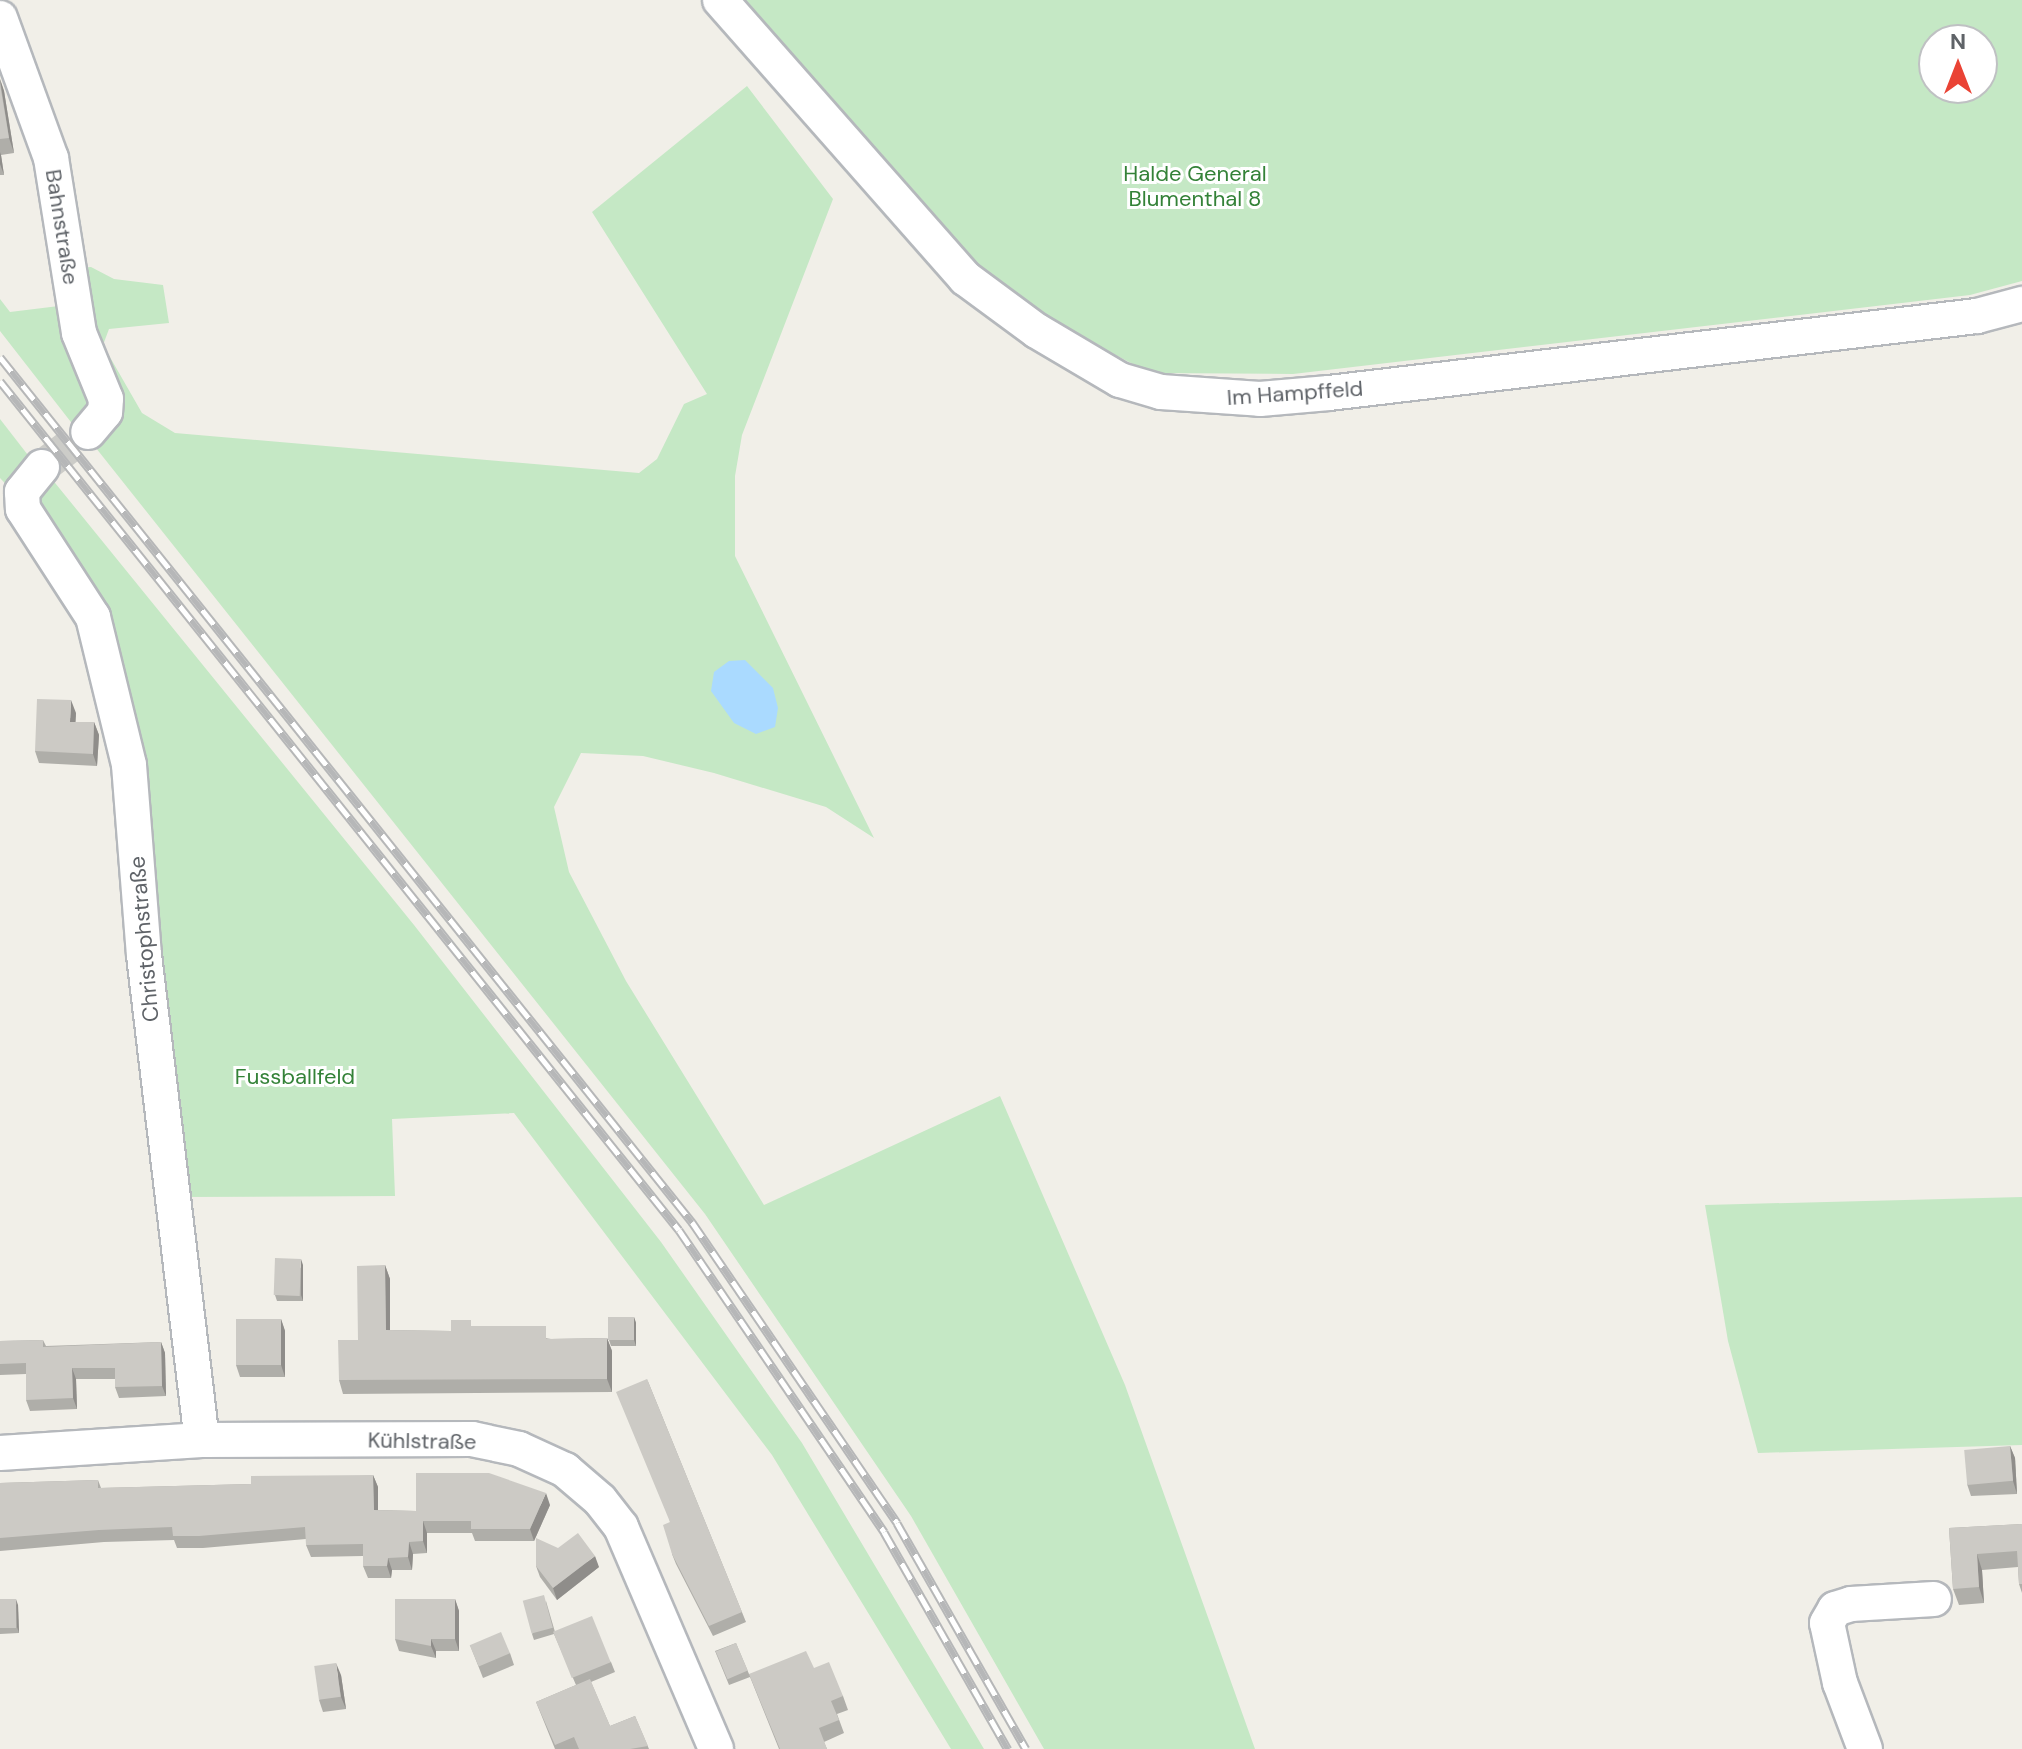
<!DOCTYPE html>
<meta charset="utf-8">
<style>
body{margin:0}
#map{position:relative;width:2022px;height:1749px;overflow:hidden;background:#f1efe8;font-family:"DM Sans",sans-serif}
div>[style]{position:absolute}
.green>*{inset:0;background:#c5e8c5}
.water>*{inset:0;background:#aadaff}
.minor-tunnel>*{height:34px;margin-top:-17px;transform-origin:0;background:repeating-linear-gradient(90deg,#ccccc8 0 34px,transparent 0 51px)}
.roads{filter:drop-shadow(2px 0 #b5b8bc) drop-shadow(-2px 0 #b5b8bc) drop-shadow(0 2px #b5b8bc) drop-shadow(0 -2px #b5b8bc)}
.minor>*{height:34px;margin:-17px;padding:0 17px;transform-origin:17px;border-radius:17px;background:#fff}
.rail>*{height:9px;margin-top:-4.5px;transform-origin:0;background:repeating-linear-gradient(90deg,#fff 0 18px,#b6b7b8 0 36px);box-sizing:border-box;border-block:2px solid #b6b7b8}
.wall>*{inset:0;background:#afaea9}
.shaded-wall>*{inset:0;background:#8f8d8a}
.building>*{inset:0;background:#cccac5;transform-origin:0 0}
span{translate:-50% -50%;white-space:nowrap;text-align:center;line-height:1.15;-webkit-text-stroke:6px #fff;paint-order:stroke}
.park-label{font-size:22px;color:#348238}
.street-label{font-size:22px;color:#5f6368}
.north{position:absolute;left:1918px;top:24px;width:80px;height:80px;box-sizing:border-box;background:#fff;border:2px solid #bfc1c3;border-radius:50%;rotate:0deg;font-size:22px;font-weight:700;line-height:32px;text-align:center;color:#5f6368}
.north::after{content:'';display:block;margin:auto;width:28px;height:36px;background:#ea4335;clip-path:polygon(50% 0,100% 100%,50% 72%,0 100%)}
</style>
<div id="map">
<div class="green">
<div style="clip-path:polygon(evenodd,720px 0,2022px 0,2022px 281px,1970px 295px,1293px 374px,1150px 373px,970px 279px,720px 0,1934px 40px,1982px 40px,1982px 88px,1934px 88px,1934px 40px)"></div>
<div style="clip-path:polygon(747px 86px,833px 199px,742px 435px,735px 476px,735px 556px,874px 838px,826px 807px,714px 773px,643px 756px,581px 753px,554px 807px,569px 872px,626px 981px,764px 1205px,1000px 1096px,1125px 1385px,1255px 1749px,1044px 1749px,911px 1516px,705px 1214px,88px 438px,101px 427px,75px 268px,91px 267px,114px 279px,163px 285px,169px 323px,109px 329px,103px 345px,142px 413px,175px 433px,639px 473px,657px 459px,684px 404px,707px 394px,592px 212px)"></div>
<div style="clip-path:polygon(0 299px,10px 312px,67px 305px,98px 395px,74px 426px,0 331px)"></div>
<div style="clip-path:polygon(0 419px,31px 459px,15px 494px,0 478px)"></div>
<div style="clip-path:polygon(47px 473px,414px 925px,661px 1242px,802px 1443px,984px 1749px,951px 1749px,772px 1455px,514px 1113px,392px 1119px,395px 1196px,179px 1197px,137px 762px,29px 507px)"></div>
<div style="clip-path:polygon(2022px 1197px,2022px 1445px,1758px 1453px,1728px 1341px,1705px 1205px)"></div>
</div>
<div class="water">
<div style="clip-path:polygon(745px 660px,773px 688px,778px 708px,775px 727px,756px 734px,734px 723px,711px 691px,714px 672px,729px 661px)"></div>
</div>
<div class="minor-tunnel">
<div style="left:42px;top:467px;width:58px;rotate:-37.3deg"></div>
</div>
<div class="roads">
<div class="minor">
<div style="left:720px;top:0;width:371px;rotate:48.6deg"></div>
<div style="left:965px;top:278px;width:89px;rotate:36.4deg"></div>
<div style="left:1037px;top:331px;width:96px;rotate:30.6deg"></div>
<div style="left:1120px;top:380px;width:43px;rotate:16.3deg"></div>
<div style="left:1161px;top:392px;width:99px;rotate:4deg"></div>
<div style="left:1260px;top:399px;width:69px;rotate:-5deg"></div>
<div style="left:1329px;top:393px;width:653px;rotate:-6.78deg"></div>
<div style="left:1977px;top:316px;width:47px;rotate:-14.9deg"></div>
<div style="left:0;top:18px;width:149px;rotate:70deg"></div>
<div style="left:51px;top:158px;width:177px;rotate:80.9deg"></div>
<div style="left:79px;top:333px;width:71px;rotate:67.8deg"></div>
<div style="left:106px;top:399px;width:13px;rotate:94deg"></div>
<div style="left:105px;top:412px;width:26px;rotate:130deg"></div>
<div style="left:42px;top:467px;width:32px;rotate:129deg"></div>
<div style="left:22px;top:492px;width:17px;rotate:87deg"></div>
<div style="left:23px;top:509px;width:129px;rotate:57.1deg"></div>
<div style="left:93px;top:617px;width:152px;rotate:76.3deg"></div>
<div style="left:129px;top:765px;width:191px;rotate:85.5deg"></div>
<div style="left:144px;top:955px;width:488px;rotate:83.2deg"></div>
<div style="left:0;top:1453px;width:202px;rotate:-3.7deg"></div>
<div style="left:202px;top:1440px;width:270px;rotate:-0.2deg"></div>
<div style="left:472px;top:1439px;width:48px;rotate:12deg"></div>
<div style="left:519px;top:1449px;width:51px;rotate:24.5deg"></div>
<div style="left:565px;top:1470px;width:46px;rotate:40.6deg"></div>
<div style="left:600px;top:1500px;width:34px;rotate:52deg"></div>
<div style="left:621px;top:1527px;width:241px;rotate:66.8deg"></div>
<div style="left:1865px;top:1749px;width:71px;rotate:-110.7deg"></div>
<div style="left:1840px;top:1683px;width:61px;rotate:-102.2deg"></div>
<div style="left:1827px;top:1623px;width:16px;rotate:-60deg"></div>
<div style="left:1835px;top:1609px;width:17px;rotate:-17deg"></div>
<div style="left:1851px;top:1604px;width:83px;rotate:-3.4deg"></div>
</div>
</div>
<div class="rail">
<div style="left:0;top:357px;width:1108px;rotate:51.34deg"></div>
<div style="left:692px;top:1222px;width:364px;rotate:55.7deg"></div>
<div style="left:897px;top:1523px;width:260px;rotate:60.3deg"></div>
<div style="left:0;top:381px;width:1087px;rotate:51.35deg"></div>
<div style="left:679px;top:1230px;width:365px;rotate:55.8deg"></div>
<div style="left:884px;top:1532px;width:250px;rotate:60.3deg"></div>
</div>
<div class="wall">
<div style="clip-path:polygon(0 79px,4px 91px,14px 153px,1px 155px,4px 175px,0 175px)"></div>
<div style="clip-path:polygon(76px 713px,75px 722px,94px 722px,99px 735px,97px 766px,39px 763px,35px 751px)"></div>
<div style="clip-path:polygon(303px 1265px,303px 1301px,277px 1301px,275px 1295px)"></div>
<div style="clip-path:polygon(385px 1265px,390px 1279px,390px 1330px,451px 1331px,473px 1326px,551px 1339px,607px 1338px,612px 1351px,612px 1392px,343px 1394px,339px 1380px,358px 1340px)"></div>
<div style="clip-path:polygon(634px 1317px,636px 1323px,636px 1346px,611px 1346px,609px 1340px)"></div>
<div style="clip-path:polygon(281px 1319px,285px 1331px,285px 1377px,240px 1377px,236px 1365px)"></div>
<div style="clip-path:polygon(43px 1340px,46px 1346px,161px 1342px,165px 1353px,166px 1396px,119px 1398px,115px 1387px,115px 1379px,76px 1379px,77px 1409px,30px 1411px,26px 1400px,26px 1374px,0 1375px,0 1341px)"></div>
<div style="clip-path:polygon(647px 1379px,746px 1622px,713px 1636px,676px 1564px,672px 1554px,670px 1522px)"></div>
<div style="clip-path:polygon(2010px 1446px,2015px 1458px,2017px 1494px,1971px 1496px,1967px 1484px)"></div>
<div style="clip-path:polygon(373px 1475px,378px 1487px,378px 1510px,416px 1511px,550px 1505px,534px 1541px,475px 1541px,472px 1533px,427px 1533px,427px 1553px,413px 1554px,412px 1570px,392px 1570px,391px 1578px,368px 1578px,363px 1566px,363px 1556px,311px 1557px,306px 1545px,306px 1539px,203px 1548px,177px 1548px,174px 1540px,104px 1542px,0 1551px,0 1483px,98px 1480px,101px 1488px,251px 1484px)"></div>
<div style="clip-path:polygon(2022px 1524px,2022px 1593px,2019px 1584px,2018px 1567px,1982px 1570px,1984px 1603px,1959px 1605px,1953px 1589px,1949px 1528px)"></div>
<div style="clip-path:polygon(558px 1548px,599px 1567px,557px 1600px,540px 1577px,536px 1566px)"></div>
<div style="clip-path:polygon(0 1599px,18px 1605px,19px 1633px,0 1634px)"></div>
<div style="clip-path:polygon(455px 1599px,459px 1611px,459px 1651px,436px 1651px,436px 1658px,399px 1651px,395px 1639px)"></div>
<div style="clip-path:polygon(546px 1601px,555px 1632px,611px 1662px,615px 1672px,591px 1682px,610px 1726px,635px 1716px,649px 1749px,555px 1749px,536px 1702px,576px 1685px,554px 1634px,534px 1640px,532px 1634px)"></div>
<div style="clip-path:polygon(736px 1643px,749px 1674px,814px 1668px,843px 1696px,848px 1710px,837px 1714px,844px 1733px,824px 1742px,827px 1749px,779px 1749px,750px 1677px,729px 1685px,715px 1651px)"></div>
<div style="clip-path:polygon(470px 1645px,510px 1653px,514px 1665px,483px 1678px)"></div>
<div style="clip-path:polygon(341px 1675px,346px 1709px,323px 1712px,319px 1700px)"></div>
</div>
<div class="shaded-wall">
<div style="clip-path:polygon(0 79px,4px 91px,14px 153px,9px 138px)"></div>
<div style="clip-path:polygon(0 152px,1px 155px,4px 175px,0 164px)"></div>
<div style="clip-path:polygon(71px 700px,76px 713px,75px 734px,70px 722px)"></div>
<div style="clip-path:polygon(94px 722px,99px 735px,97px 766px,93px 754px)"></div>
<div style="clip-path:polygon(301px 1259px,303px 1265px,303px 1301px,301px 1295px)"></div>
<div style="clip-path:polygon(385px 1265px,390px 1279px,390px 1343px,386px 1330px)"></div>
<div style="clip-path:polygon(634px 1317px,636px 1323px,636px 1346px,634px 1340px)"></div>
<div style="clip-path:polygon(281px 1319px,285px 1331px,285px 1377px,281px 1365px)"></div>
<div style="clip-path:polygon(607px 1338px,612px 1351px,612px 1392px,607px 1379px)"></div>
<div style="clip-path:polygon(161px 1342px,165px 1353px,166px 1396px,162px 1386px)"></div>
<div style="clip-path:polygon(72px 1368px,76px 1379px,77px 1409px,73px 1398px)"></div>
<div style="clip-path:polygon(2010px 1446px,2015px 1458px,2017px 1494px,2013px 1481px)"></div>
<div style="clip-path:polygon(373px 1475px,378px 1487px,378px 1523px,374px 1510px)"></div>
<div style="clip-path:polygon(546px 1493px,550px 1505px,534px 1541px,530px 1529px)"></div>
<div style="clip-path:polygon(423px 1521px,427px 1533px,427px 1553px,423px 1541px)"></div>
<div style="clip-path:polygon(409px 1542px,413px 1554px,412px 1570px,408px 1557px)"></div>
<div style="clip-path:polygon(1977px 1554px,1982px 1570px,1984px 1603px,1979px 1587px)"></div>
<div style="clip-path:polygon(595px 1556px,599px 1567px,557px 1600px,553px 1588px)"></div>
<div style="clip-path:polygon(388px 1558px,392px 1570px,391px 1578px,387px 1566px)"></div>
<div style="clip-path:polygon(16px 1599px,18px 1605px,19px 1633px,17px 1627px)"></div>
<div style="clip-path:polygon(455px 1599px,459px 1611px,459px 1651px,455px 1639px)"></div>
<div style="clip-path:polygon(431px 1639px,436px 1651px,436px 1658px,431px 1646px)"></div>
<div style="clip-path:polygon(336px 1663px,341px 1675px,346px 1709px,341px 1697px)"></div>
</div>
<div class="building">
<div style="clip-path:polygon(0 84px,9px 138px,0 139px)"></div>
<div style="clip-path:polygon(37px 699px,71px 700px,70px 722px,94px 722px,93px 754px,35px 751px)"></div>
<div style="left:275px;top:1258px;width:26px;height:37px;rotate:2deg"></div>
<div style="clip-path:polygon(385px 1265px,386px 1330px,451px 1331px,451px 1320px,471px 1320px,471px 1326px,546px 1326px,546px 1339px,607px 1338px,607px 1379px,339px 1380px,338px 1340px,358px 1340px,357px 1266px)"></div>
<div style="left:608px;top:1317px;width:26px;height:23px"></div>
<div style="left:236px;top:1319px;width:45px;height:46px"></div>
<div style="clip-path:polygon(43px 1340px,43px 1347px,161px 1342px,162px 1386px,115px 1387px,115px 1368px,72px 1368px,73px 1398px,26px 1400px,26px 1363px,0 1364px,0 1341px)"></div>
<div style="clip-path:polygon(647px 1379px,742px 1612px,709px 1626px,672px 1554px,663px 1525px,670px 1522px,616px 1392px)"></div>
<div style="left:2010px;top:1446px;width:35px;height:46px;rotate:85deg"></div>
<div style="clip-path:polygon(416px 1473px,489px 1473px,546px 1493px,530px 1529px,471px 1529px,471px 1521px,423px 1521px,423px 1541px,409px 1542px,408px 1557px,388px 1558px,387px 1566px,363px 1566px,363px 1544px,306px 1545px,305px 1527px,199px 1536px,173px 1536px,172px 1527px,99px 1530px,0 1538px,0 1483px,98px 1480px,98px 1488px,251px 1484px,251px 1476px,373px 1475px,374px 1510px,416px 1511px)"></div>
<div style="clip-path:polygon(2022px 1524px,2022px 1584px,2019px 1584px,2017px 1551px,1977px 1554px,1979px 1587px,1953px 1589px,1949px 1528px)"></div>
<div style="clip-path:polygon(578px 1533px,595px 1556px,553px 1588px,536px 1566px,536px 1538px,558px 1548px)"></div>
<div style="left:544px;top:1595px;width:34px;height:22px;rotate:75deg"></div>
<div style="left:0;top:1599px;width:16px;height:29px"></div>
<div style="clip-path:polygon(395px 1599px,455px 1599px,455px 1639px,431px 1639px,431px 1646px,395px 1639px)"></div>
<div style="left:592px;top:1616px;width:50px;height:42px;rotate:68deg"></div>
<div style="left:501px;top:1632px;width:23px;height:34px;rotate:67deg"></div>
<div style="left:736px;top:1643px;width:30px;height:22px;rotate:67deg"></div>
<div style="clip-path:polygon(806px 1651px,814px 1668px,829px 1662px,843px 1696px,831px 1701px,839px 1720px,819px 1728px,827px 1749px,780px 1749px,749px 1674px)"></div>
<div style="left:336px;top:1663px;width:34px;height:22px;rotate:82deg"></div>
<div style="clip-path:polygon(590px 1679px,610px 1726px,635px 1716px,648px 1746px,630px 1749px,579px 1749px,574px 1737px,555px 1745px,536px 1702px)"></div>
</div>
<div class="park-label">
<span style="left:1195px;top:186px">Halde General<br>Blumenthal 8</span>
<span style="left:295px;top:1077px">Fussballfeld</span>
</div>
<div class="street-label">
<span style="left:62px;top:227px;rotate:81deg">Bahnstraße</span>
<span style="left:1295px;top:393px;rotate:-4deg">Im Hampffeld</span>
<span style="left:144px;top:939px;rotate:-95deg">Christophstraße</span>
<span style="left:422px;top:1441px;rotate:1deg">Kühlstraße</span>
</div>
<div class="north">N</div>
</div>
